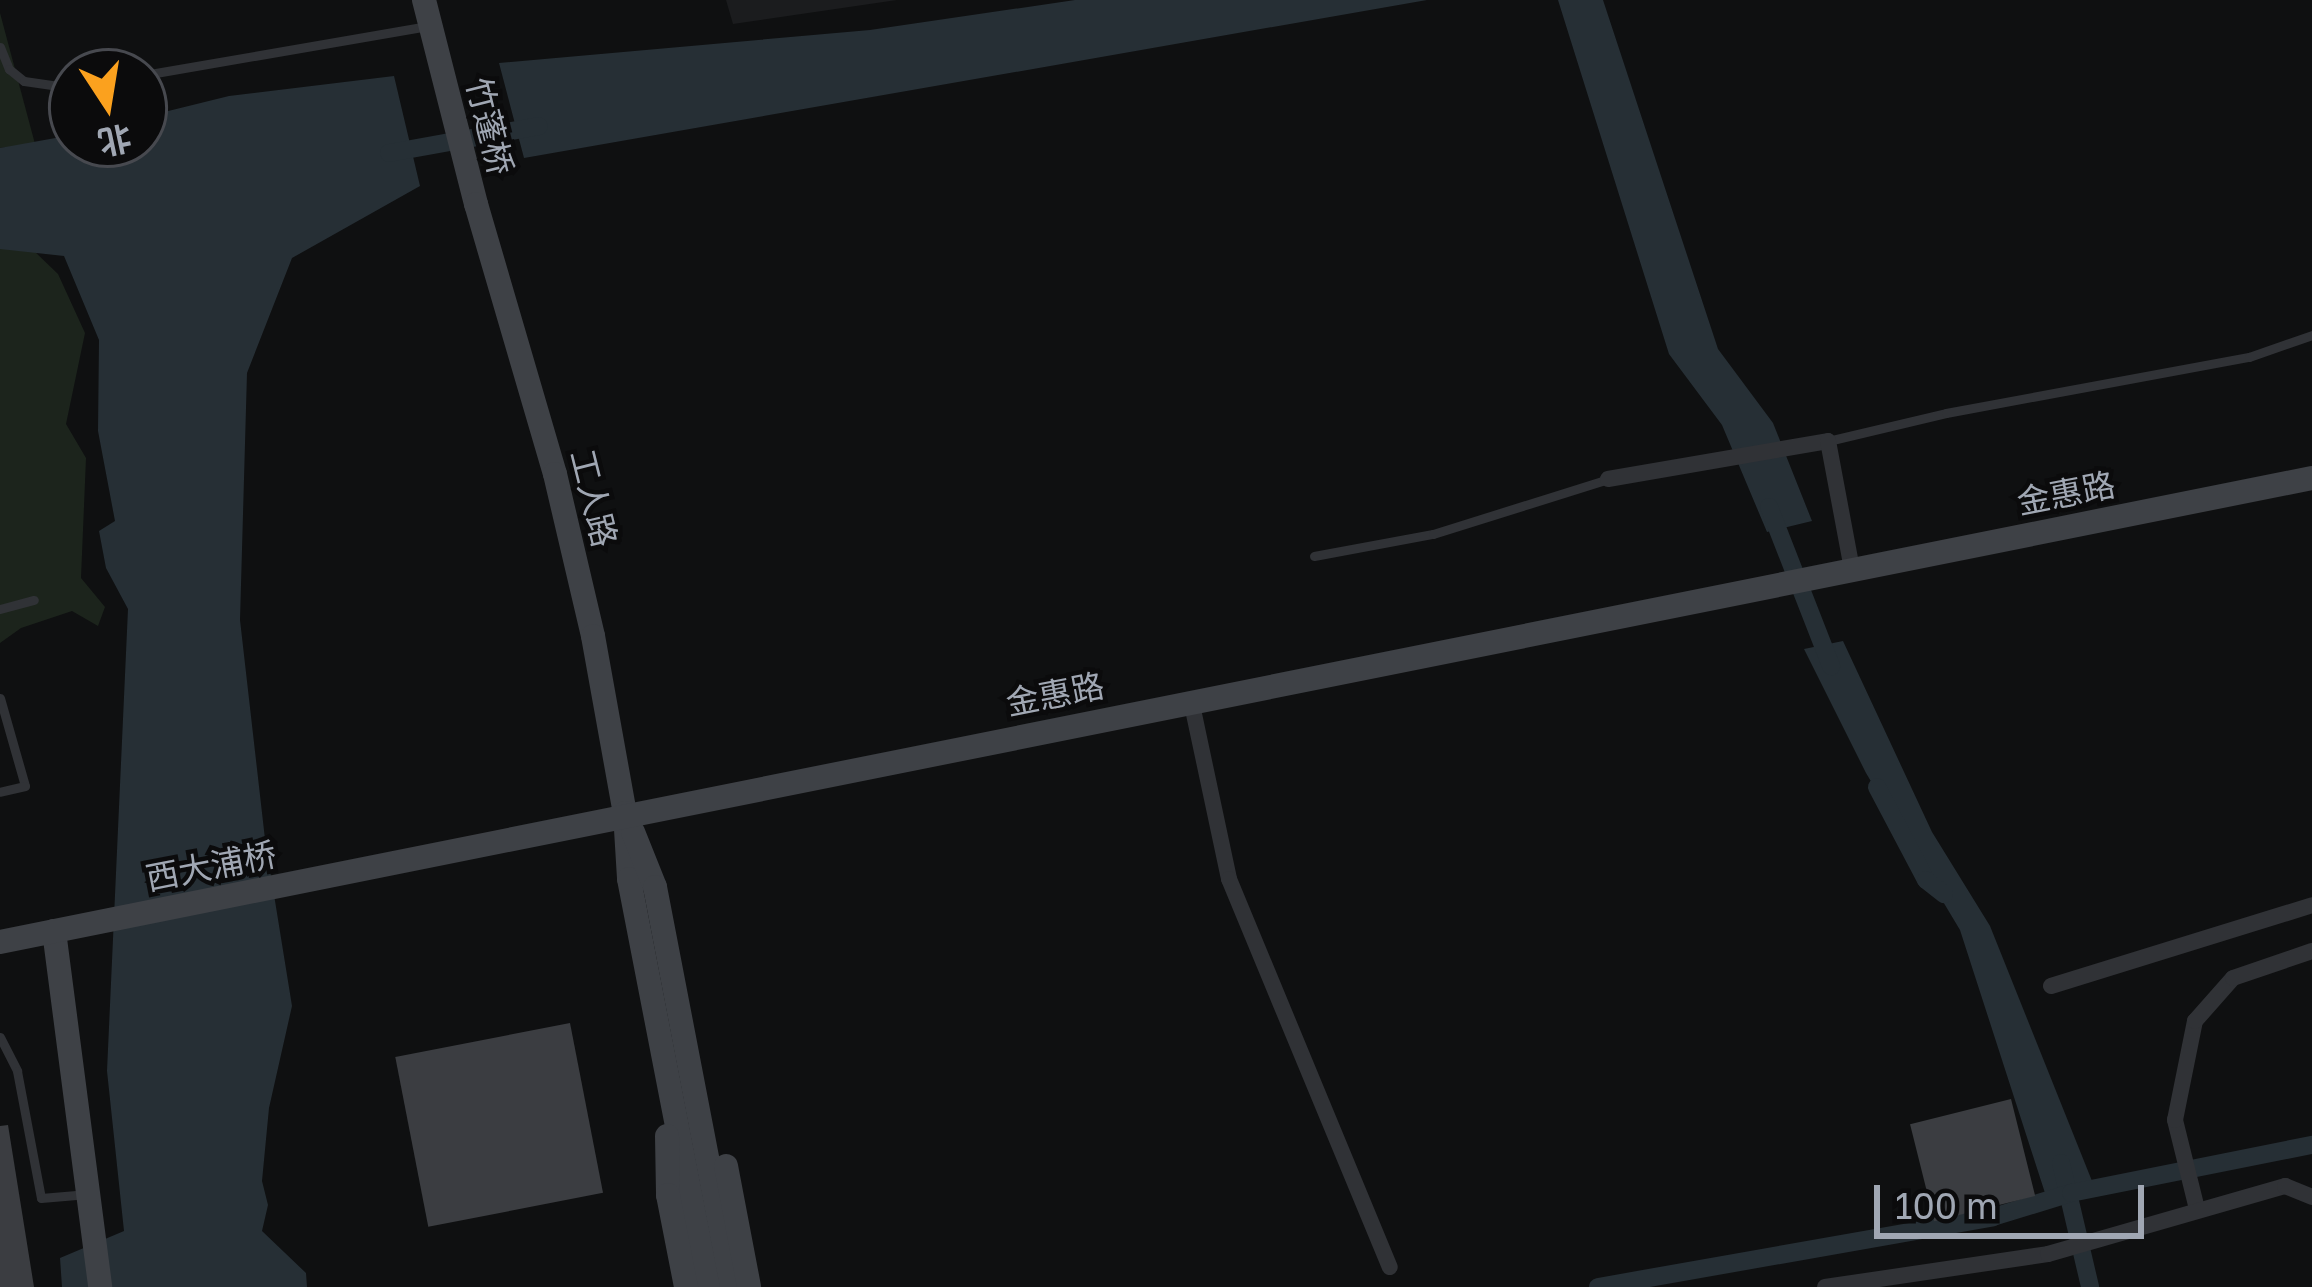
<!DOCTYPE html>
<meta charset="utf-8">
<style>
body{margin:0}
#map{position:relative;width:2312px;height:1287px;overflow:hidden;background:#0f1011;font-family:"Golos Text","Noto Sans SC",sans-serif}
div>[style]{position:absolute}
.built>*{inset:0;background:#1b1c1e}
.green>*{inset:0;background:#1c241c}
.water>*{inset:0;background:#262f35}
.canal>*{height:18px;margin:-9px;padding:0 9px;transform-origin:9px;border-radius:9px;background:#262f35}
.building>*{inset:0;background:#3b3d41;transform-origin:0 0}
.lane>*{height:9px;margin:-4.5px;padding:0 4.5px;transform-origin:4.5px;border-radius:4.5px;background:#303236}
.street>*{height:16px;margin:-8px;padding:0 8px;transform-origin:8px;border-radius:8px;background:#303236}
.secondary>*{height:24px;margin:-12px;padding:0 12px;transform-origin:12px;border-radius:12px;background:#3e4146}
span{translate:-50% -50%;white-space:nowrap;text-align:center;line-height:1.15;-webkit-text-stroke:9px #0b0b0c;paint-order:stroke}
.street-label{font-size:33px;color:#a0a7b3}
.north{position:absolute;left:48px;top:48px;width:120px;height:120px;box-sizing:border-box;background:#0b0b0c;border:3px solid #47494f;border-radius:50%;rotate:168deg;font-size:33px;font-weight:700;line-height:48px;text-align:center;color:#a0a7b3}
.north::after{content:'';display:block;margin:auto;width:42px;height:54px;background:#fba11e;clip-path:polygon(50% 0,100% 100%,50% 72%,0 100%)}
.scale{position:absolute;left:1874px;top:1185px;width:270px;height:54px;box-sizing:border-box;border:6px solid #a0a7b3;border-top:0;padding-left:15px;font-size:36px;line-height:42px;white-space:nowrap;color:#a0a7b3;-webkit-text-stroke:9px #0b0b0c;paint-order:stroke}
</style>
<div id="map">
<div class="built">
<div style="clip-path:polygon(726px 0,897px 0,733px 24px)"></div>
</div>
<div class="green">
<div style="clip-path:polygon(0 13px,35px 144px,0 148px)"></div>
<div style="clip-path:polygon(0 249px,32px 249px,58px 274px,85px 333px,66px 424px,86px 458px,81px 578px,105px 607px,98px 626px,72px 611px,21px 628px,0 643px)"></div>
</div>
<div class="water">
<div style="clip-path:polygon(1075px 0,1427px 0,524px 158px,499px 63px,870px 30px)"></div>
<div style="clip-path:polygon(1558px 0,1603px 0,1718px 349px,1773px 423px,1812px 521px,1767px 532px,1722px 425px,1669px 354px)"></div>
<div style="clip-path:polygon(394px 76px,420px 186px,292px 258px,247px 373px,240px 620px,265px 839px,292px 1006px,269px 1108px,262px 1181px,268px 1205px,262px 1231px,306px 1273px,307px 1287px,62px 1287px,60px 1258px,124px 1231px,107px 1071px,128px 609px,106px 568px,99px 531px,115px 521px,98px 431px,99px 340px,64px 256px,0 249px,0 148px,72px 135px,72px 144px,144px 144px,144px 117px,229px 96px)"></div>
<div style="clip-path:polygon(1843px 641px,1932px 832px,1990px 926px,2092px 1181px,2045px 1193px,1960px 930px,1866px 773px,1804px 649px)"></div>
</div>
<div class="canal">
<div style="left:389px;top:153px;width:152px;rotate:-10.2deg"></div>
<div style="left:1769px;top:507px;width:171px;rotate:68.7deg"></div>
<div style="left:1877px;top:787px;width:105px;rotate:62.2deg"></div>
<div style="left:1926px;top:880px;width:23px;rotate:38deg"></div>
<div style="left:2061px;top:1163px;width:127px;rotate:76.8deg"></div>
<div style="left:1598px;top:1287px;width:401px;rotate:-10deg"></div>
<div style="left:1993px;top:1217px;width:82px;rotate:-17.1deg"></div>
<div style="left:2071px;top:1193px;width:246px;rotate:-11.3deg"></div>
</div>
<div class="building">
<div style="left:570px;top:1023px;width:173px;height:178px;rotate:79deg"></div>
<div style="left:2011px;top:1099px;width:100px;height:104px;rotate:76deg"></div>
<div style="clip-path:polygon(8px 1125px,34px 1287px,0 1287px,0 1126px)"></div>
</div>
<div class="lane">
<div style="left:0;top:47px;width:24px;rotate:68deg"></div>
<div style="left:9px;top:69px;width:19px;rotate:39deg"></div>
<div style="left:24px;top:81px;width:49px;rotate:8.3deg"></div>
<div style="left:144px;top:75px;width:288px;rotate:-9.8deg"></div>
<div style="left:1828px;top:441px;width:121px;rotate:-13.3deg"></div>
<div style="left:1946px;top:413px;width:308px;rotate:-10.5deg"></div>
<div style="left:2249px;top:357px;width:67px;rotate:-19.2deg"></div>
<div style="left:1314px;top:556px;width:121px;rotate:-10.5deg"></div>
<div style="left:1433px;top:534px;width:183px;rotate:-17.4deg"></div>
<div style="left:0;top:609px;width:35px;rotate:-15deg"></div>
<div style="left:0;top:698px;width:91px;rotate:74.1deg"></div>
<div style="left:25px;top:786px;width:26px;rotate:167deg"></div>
<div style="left:0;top:1037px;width:38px;rotate:63deg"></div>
<div style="left:17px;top:1071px;width:129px;rotate:79.3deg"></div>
<div style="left:41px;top:1198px;width:47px;rotate:-4.9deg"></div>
</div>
<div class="street">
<div style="left:1608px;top:479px;width:223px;rotate:-9.8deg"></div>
<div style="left:1828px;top:441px;width:130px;rotate:79.4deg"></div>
<div style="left:1191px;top:700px;width:183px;rotate:78deg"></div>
<div style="left:1229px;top:879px;width:420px;rotate:67.5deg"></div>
<div style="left:2051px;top:986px;width:273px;rotate:-17.2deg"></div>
<div style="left:2197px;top:1209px;width:92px;rotate:-103.9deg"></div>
<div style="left:2175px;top:1120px;width:101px;rotate:-78.6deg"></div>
<div style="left:2195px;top:1021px;width:57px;rotate:-48.5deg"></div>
<div style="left:2233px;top:978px;width:83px;rotate:-18.9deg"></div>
<div style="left:1825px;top:1287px;width:225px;rotate:-8.4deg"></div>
<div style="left:2048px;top:1254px;width:247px;rotate:-16deg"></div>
<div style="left:2285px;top:1186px;width:29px;rotate:22deg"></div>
</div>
<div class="secondary">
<div style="left:424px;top:0;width:211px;rotate:75.7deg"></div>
<div style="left:476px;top:204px;width:281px;rotate:73.7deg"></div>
<div style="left:555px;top:474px;width:166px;rotate:76.8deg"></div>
<div style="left:593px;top:636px;width:180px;rotate:79.8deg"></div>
<div style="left:625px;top:813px;width:66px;rotate:86.5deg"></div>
<div style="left:629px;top:879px;width:416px;rotate:79deg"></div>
<div style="left:633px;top:832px;width:59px;rotate:68.2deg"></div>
<div style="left:655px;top:887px;width:407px;rotate:79.1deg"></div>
<div style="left:54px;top:931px;width:359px;rotate:82.6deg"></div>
<div style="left:0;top:942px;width:2358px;rotate:-11.35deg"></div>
<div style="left:667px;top:1136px;width:59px;rotate:89deg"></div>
<div style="left:668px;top:1195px;width:94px;rotate:78.9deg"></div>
<div style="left:726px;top:1166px;width:123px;rotate:79.2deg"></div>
</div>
<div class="street-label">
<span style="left:490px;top:126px;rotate:76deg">竹蓬桥</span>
<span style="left:2066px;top:493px;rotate:-11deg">金惠路</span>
<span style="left:594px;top:498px;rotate:76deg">工人路</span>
<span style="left:1055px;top:694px;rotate:-11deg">金惠路</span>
<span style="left:211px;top:866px;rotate:-11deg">西大浦桥</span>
</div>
<div class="north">北</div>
<div class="scale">100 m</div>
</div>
